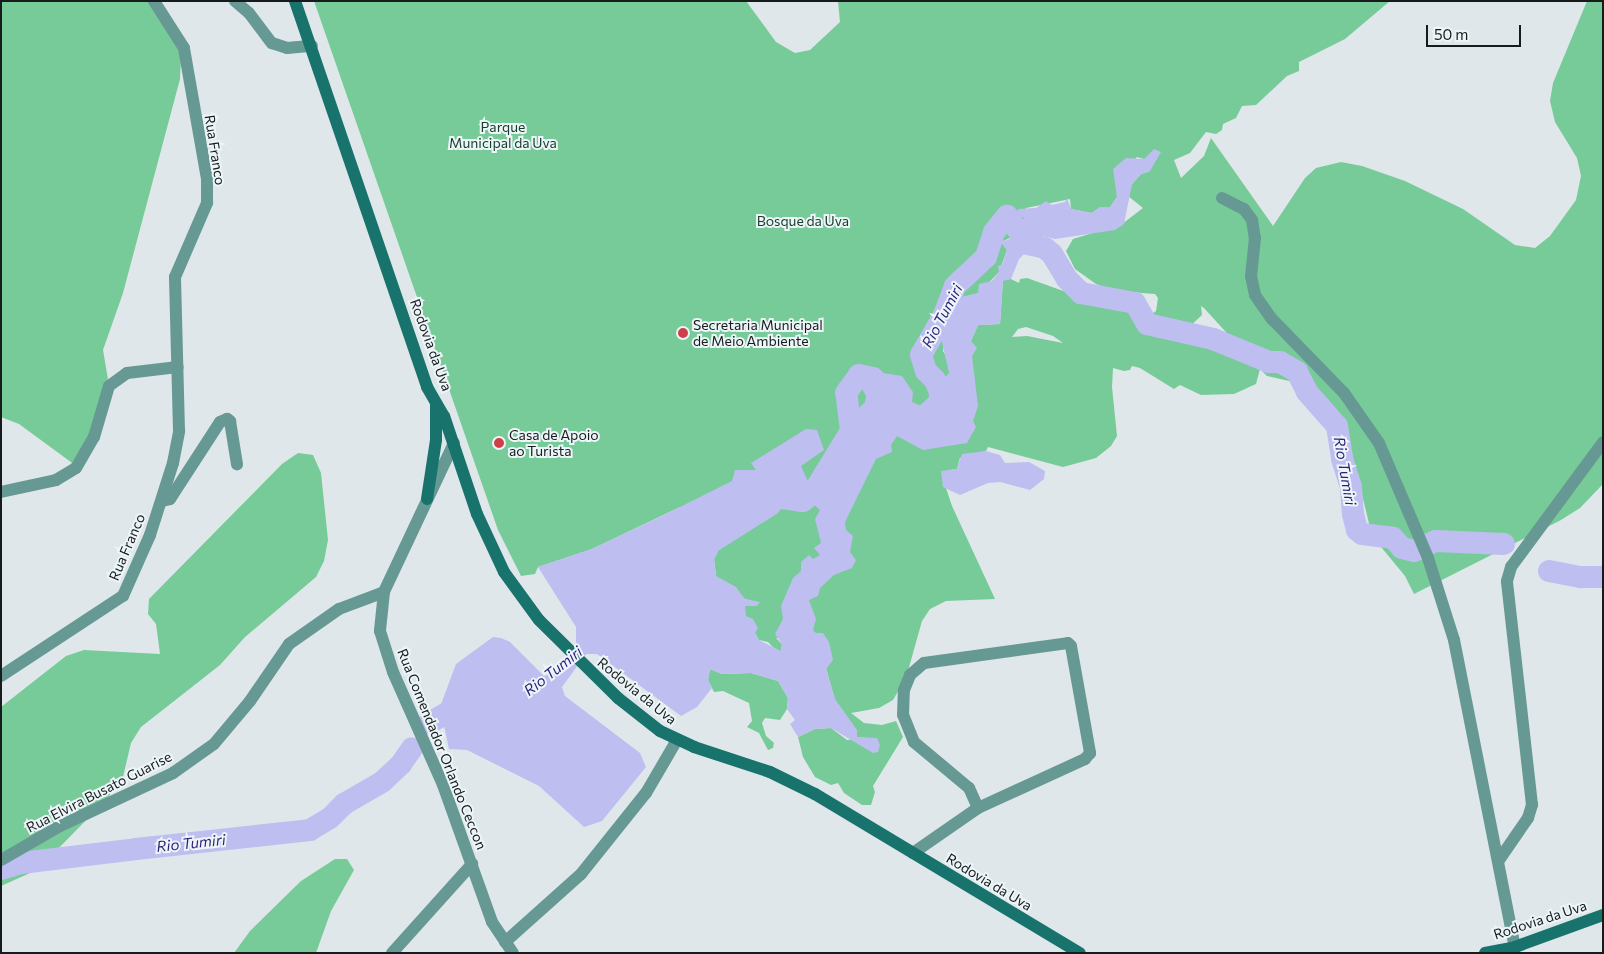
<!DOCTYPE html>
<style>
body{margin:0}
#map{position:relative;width:1604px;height:954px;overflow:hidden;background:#dfe7ea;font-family:Commissioner,sans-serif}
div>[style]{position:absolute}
.green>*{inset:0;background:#77cb98}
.water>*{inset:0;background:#bebef1}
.river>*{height:22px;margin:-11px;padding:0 11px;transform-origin:11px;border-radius:11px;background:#bebef1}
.street>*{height:12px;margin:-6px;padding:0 6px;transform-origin:6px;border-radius:6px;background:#679994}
.secondary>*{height:12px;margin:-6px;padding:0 6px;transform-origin:6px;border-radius:6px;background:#19736d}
.dots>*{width:14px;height:14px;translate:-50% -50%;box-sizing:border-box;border:2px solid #ecf5f8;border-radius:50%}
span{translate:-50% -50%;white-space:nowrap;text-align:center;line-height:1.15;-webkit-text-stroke:4px #ecf5f8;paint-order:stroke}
.park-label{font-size:14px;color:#163d27}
.street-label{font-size:14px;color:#181b1c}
.poi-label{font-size:14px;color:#181b1c}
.left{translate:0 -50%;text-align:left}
.water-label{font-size:15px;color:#311d7b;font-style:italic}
.frame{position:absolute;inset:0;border:2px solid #181b1c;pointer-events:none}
.scale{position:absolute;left:1426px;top:25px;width:95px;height:22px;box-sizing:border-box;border:2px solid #181b1c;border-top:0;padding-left:6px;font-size:15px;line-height:18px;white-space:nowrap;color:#181b1c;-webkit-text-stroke:4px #ecf5f8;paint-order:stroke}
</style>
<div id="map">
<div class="green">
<div style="clip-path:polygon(1px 1px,150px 1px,175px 38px,181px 56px,180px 79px,123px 293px,103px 350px,110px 391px,79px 468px,19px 424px,1px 417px)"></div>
<div style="clip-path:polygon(evenodd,314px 1px,746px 1px,776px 42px,795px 53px,810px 50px,840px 22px,838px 1px,1390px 1px,1345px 39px,1299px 62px,1299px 71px,1287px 76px,1256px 105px,1242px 106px,1236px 118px,1223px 124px,1222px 130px,1216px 134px,1206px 132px,1190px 153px,1174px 160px,1181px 178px,1204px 156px,1211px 138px,1273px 226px,1305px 178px,1316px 168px,1341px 162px,1362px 166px,1405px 181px,1463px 209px,1515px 245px,1535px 248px,1550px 236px,1576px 200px,1581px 176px,1577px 158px,1555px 122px,1550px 101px,1553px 83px,1587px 1px,1603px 1px,1603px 484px,1580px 508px,1561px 520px,1414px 594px,1405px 576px,1372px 536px,1352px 453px,1315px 395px,1294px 382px,1267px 376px,1260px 369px,1256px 384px,1234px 394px,1201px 395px,1180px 385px,1174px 389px,1140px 368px,1132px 366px,1130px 370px,1124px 371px,1113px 368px,1112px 387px,1117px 436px,1111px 446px,1096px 458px,1063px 467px,988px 447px,986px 451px,960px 458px,957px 469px,949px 470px,945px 485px,952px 506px,995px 599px,946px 601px,930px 609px,922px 621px,906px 678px,893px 700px,879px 708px,851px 713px,864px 723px,882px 725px,896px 721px,903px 737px,873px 786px,875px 792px,871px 805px,862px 805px,844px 793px,838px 783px,831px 785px,815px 777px,803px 757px,798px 737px,815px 729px,831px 728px,847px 740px,866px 738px,857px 737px,856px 730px,844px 714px,839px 714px,826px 668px,828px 645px,776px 638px,782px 644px,781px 651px,777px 651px,768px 642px,759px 640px,745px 616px,745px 606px,754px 605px,756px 602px,745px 599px,716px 576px,714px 559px,718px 551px,680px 507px,592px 549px,538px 567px,535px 574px,521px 576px,498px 530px,314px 1px,1137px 157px,1144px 159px,1150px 171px,1141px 174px,1132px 184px,1128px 196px,1143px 208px,1122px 224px,1073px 239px,1066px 251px,1075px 269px,1096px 284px,1115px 291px,1155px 294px,1158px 298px,1156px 311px,1148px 317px,1131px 304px,1125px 308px,1117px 302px,1087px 299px,1078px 291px,1069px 293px,1027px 278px,1020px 279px,1019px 283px,1011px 279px,1003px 280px,1000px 324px,978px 325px,971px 341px,972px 356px,949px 362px,943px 351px,947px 323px,942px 320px,963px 297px,979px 293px,999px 272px,1007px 250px,1001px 242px,1021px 233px,1026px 208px,1070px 199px,1071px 209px,1091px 213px,1110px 207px,1117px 197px,1116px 181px,1137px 157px,314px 1px,1201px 306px,1204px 308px,1244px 352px,1192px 336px,1188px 328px,1202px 315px,1201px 306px,314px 1px,1026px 327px,1053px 336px,1063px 343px,1027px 336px,1012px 337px,1018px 329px,1026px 327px)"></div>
<div style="clip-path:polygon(298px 453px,313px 455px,321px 473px,328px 540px,324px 561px,316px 577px,245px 637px,220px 665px,141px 727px,131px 743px,123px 777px,106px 800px,45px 862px,30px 873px,1px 886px,1px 707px,66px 656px,84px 650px,160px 654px,156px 624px,148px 614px,149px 599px,282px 464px)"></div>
<div style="clip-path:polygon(710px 669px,722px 674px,751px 673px,778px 681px,788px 698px,787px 709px,780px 720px,765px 718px,762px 723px,766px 736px,774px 743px,773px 748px,768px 750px,759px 733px,747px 727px,752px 721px,749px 703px,723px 691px,714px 692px,708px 680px)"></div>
<div style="clip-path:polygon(335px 859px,347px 859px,354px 870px,331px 911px,316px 953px,234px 953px,250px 931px,301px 881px)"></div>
</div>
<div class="water">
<div style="clip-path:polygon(1154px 149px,1161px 152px,1150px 171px,1141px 174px,1132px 184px,1124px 224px,1115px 230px,1055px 239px,1043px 236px,1019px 259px,1011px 279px,1003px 281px,1000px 324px,978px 325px,971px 341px,977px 348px,972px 356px,978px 406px,973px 421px,976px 427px,967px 443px,923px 450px,897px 436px,891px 445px,892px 452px,876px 459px,845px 522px,846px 530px,853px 536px,850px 552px,856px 560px,852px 568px,834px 575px,820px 588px,818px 596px,809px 600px,816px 619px,813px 630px,816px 633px,823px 633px,829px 642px,833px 660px,826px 669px,835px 699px,857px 730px,857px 737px,877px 738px,880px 745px,878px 752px,873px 753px,831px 728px,815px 729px,798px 737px,790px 724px,795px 720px,787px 709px,788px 698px,778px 681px,751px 673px,722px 674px,710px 669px,708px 680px,712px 688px,697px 707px,681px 716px,597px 654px,586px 654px,562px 687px,565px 696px,640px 753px,646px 767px,602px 821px,584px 827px,539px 786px,467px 750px,449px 749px,440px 707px,456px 664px,493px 637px,501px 638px,510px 642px,544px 676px,553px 673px,576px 646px,576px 627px,538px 567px,592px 549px,666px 514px,732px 481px,735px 470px,756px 470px,751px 463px,806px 429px,817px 430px,824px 450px,801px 466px,811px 488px,807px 495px,792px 494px,778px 513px,718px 551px,714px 559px,716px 576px,736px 587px,745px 599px,760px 602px,757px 606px,745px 606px,746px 616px,753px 619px,758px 628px,755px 633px,759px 640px,781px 651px,782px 644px,775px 634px,783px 619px,781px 606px,793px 578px,801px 571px,801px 562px,809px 555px,813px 559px,820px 555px,814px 548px,821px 543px,815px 519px,820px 510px,813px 504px,812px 497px,854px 443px,846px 414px,848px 408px,857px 410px,865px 402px,866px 396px,860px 385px,864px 383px,866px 376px,876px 372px,902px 376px,913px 392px,912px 402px,919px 405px,929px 404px,934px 399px,935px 388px,949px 373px,940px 333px,946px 330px,947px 323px,942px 320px,942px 314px,953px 307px,949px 305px,950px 300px,978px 293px,979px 284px,992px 281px,999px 272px,998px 266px,1002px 265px,1007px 250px,1001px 242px,1018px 236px,1024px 228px,1024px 218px,1017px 214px,1018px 209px,1036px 208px,1046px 201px,1052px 205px,1065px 202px,1067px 198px,1071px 209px,1091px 213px,1100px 207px,1110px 207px,1117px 197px,1113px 169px,1126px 158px,1144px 159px)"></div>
<div style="clip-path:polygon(986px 451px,1000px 455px,1005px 463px,1029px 462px,1045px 471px,1044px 479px,1030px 490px,1000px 482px,988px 483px,960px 495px,943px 487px,941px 471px,957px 469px,962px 454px)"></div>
</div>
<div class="river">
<div style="left:930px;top:411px;width:11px;rotate:-41deg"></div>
<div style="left:938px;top:404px;width:9px;rotate:-72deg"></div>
<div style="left:941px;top:395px;width:16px;rotate:-112deg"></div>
<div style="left:935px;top:380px;width:13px;rotate:-135deg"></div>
<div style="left:926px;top:371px;width:17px;rotate:-107deg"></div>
<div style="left:921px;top:355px;width:46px;rotate:-60.1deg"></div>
<div style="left:944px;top:315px;width:31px;rotate:-69deg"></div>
<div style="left:955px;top:286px;width:42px;rotate:-43.1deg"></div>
<div style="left:986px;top:257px;width:26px;rotate:-72deg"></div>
<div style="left:994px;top:232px;width:21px;rotate:-51deg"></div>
<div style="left:1007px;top:216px;width:36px;rotate:52deg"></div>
<div style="left:1029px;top:244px;width:16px;rotate:14deg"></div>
<div style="left:1045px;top:248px;width:9px;rotate:41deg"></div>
<div style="left:1052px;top:254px;width:29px;rotate:59deg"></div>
<div style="left:1067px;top:279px;width:20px;rotate:45deg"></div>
<div style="left:1081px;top:293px;width:55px;rotate:10.5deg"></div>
<div style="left:1135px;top:303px;width:24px;rotate:60deg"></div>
<div style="left:1147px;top:324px;width:68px;rotate:12.8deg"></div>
<div style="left:1213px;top:339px;width:61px;rotate:22.3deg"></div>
<div style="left:1269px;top:362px;width:11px"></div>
<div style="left:1280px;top:362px;width:20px;rotate:30deg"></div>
<div style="left:1297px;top:372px;width:22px;rotate:63deg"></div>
<div style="left:1307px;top:392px;width:45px;rotate:48.6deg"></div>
<div style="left:1337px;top:426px;width:33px;rotate:81deg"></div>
<div style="left:1342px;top:459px;width:29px;rotate:72deg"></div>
<div style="left:1351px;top:487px;width:27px;rotate:86deg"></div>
<div style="left:1353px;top:514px;width:16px;rotate:76deg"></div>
<div style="left:1357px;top:530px;width:6px;rotate:39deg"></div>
<div style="left:1362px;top:534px;width:31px;rotate:7deg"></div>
<div style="left:1393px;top:538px;width:13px;rotate:48deg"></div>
<div style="left:1402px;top:548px;width:12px;rotate:14deg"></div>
<div style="left:1414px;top:551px;width:23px;rotate:-25deg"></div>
<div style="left:1435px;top:541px;width:69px;rotate:2.5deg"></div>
<div style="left:757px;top:499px;width:17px;rotate:-7deg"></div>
<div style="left:774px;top:497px;width:29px;rotate:8deg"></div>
<div style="left:803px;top:501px;width:13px;rotate:-39deg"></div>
<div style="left:813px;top:493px;width:73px;rotate:-58.5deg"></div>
<div style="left:851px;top:431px;width:38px;rotate:-97deg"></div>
<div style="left:846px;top:393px;width:22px;rotate:-54deg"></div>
<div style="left:859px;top:375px;width:14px;rotate:12deg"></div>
<div style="left:873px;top:378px;width:24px;rotate:45deg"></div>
<div style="left:1549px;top:571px;width:33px;rotate:11deg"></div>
<div style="left:1581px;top:577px;width:22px"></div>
<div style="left:429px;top:723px;width:45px;rotate:-29.4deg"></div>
<div style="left:1px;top:869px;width:21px;rotate:-17deg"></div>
<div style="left:21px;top:863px;width:116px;rotate:-6.9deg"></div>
<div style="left:136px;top:849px;width:175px;rotate:-6.2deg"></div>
<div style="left:310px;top:830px;width:23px;rotate:-31deg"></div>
<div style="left:330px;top:818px;width:20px;rotate:-45deg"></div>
<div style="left:344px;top:804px;width:44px;rotate:-30.1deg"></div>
<div style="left:382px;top:782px;width:26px;rotate:-43deg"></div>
<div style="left:401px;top:764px;width:19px;rotate:-55deg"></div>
</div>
<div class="street">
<div style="left:235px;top:1px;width:18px;rotate:41deg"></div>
<div style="left:249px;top:13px;width:38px;rotate:53deg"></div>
<div style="left:272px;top:43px;width:16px;rotate:18deg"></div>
<div style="left:287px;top:48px;width:25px;rotate:-5deg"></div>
<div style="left:1222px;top:198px;width:25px;rotate:27deg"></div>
<div style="left:1244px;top:209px;width:14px;rotate:54deg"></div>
<div style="left:1252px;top:220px;width:18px;rotate:81deg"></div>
<div style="left:1255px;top:238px;width:38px;rotate:96deg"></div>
<div style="left:1251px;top:276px;width:19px;rotate:78deg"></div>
<div style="left:1255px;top:295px;width:28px;rotate:55deg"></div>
<div style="left:1271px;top:318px;width:105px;rotate:45.8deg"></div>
<div style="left:1344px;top:393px;width:61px;rotate:55deg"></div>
<div style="left:1379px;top:443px;width:125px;rotate:66.9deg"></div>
<div style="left:1428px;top:558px;width:86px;rotate:72.4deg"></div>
<div style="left:1454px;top:640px;width:313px;rotate:78.8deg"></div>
<div style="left:454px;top:443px;width:165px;rotate:115.2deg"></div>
<div style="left:384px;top:592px;width:39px;rotate:96deg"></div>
<div style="left:380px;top:631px;width:43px;rotate:72.4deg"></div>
<div style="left:393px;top:672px;width:124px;rotate:66.1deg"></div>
<div style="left:443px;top:785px;width:145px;rotate:70.3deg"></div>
<div style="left:492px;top:922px;width:37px;rotate:56deg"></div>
<div style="left:1px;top:492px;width:56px;rotate:-12.3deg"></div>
<div style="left:56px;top:480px;width:23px;rotate:-31deg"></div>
<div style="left:76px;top:468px;width:36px;rotate:-60deg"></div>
<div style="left:94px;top:437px;width:53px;rotate:-73.6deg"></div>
<div style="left:109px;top:386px;width:22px;rotate:-36deg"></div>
<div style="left:127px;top:373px;width:51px;rotate:-6.7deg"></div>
<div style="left:162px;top:501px;width:8px;rotate:-14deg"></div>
<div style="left:170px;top:499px;width:92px;rotate:-57deg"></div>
<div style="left:220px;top:422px;width:8px;rotate:-23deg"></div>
<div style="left:227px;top:419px;width:4px;rotate:34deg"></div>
<div style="left:230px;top:421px;width:44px;rotate:80.8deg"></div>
<div style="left:1px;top:676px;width:146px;rotate:-33.3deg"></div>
<div style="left:123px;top:596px;width:67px;rotate:-66.1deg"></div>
<div style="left:150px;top:535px;width:76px;rotate:-72.3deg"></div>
<div style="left:173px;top:463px;width:33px;rotate:-79deg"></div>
<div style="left:179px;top:431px;width:154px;rotate:-91.5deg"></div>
<div style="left:175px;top:277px;width:81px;rotate:-66.6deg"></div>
<div style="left:207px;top:203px;width:24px;rotate:-90deg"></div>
<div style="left:207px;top:179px;width:133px;rotate:-100deg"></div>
<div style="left:184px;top:48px;width:56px;rotate:-122.6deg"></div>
<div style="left:913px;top:853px;width:79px;rotate:-34.7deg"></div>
<div style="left:978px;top:808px;width:22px;rotate:-114deg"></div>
<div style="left:969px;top:788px;width:72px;rotate:-140.1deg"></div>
<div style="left:914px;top:742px;width:29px;rotate:-112deg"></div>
<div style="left:903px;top:715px;width:25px;rotate:-88deg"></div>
<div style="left:904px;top:690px;width:16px;rotate:-68deg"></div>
<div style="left:910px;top:675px;width:18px;rotate:-41deg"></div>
<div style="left:924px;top:663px;width:145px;rotate:-7.9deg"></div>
<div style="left:1068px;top:643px;width:4px;rotate:45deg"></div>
<div style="left:1071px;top:646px;width:109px;rotate:79.9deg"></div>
<div style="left:1090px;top:753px;width:8px;rotate:130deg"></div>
<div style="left:1085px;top:759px;width:118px;rotate:155.4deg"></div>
<div style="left:1px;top:860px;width:68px;rotate:-30deg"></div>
<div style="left:60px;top:826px;width:125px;rotate:-25.1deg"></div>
<div style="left:173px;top:773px;width:50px;rotate:-35.3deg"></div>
<div style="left:214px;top:744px;width:56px;rotate:-50.1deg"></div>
<div style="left:250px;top:701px;width:69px;rotate:-55.6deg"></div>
<div style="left:289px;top:644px;width:61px;rotate:-35deg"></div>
<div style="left:339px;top:609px;width:48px;rotate:-20.7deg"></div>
<div style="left:1499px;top:860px;width:51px;rotate:-55.4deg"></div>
<div style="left:1528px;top:818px;width:14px;rotate:-73deg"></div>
<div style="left:1532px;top:805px;width:225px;rotate:-96.4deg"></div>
<div style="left:1507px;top:581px;width:15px;rotate:-74deg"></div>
<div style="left:1511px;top:567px;width:155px;rotate:-53.6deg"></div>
<div style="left:505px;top:942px;width:102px;rotate:-41.8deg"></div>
<div style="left:581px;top:874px;width:104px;rotate:-51.3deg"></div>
<div style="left:646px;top:793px;width:61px;rotate:-59.7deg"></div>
<div style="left:392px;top:953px;width:120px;rotate:-48deg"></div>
</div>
<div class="secondary">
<div style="left:295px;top:1px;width:408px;rotate:71.1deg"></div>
<div style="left:427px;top:387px;width:34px;rotate:60deg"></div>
<div style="left:444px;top:416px;width:103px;rotate:71.4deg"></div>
<div style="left:477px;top:514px;width:64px;rotate:65deg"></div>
<div style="left:504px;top:572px;width:59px;rotate:53.9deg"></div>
<div style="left:539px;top:620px;width:111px;rotate:44.6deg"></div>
<div style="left:618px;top:698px;width:53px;rotate:38.2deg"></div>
<div style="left:660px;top:731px;width:38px;rotate:25deg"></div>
<div style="left:694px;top:747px;width:80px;rotate:18.2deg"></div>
<div style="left:770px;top:772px;width:50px;rotate:26.1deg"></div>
<div style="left:815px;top:794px;width:309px;rotate:31deg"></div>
<div style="left:427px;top:499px;width:60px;rotate:-81.3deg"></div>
<div style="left:436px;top:440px;width:35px;rotate:-90deg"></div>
<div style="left:1485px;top:953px;width:31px;rotate:-11deg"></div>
<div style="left:1515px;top:947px;width:94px;rotate:-20deg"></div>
</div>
<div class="dots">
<div style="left:683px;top:333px;background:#cf3f4a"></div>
<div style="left:499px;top:443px;background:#cf3f4a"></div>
</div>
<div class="park-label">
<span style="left:503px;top:135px">Parque<br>Municipal da Uva</span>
<span style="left:803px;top:221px">Bosque da Uva</span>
</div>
<div class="street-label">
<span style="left:215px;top:150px;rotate:81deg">Rua Franco</span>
<span style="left:431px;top:345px;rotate:70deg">Rodovia da Uva</span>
<span style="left:127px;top:547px;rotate:-67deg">Rua Franco</span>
<span style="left:637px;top:691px;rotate:39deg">Rodovia da Uva</span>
<span style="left:442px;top:749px;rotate:68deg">Rua Comendador Orlando Ceccon</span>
<span style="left:99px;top:792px;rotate:-27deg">Rua Elvira Busato Guarise</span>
<span style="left:989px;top:882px;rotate:31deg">Rodovia da Uva</span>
<span style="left:1540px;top:920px;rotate:-18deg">Rodovia da Uva</span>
</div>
<div class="poi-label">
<span class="left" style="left:693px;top:333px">Secretaria Municipal<br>de Meio Ambiente</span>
<span class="left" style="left:509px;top:443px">Casa de Apoio<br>ao Turista</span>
</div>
<div class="water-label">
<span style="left:942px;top:316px;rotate:-62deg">Rio Tumiri</span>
<span style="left:1345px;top:471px;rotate:80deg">Rio Tumiri</span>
<span style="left:553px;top:671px;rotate:-38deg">Rio Tumiri</span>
<span style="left:191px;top:843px;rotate:-6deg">Rio Tumiri</span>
</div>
<div class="frame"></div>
<div class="scale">50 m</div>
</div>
